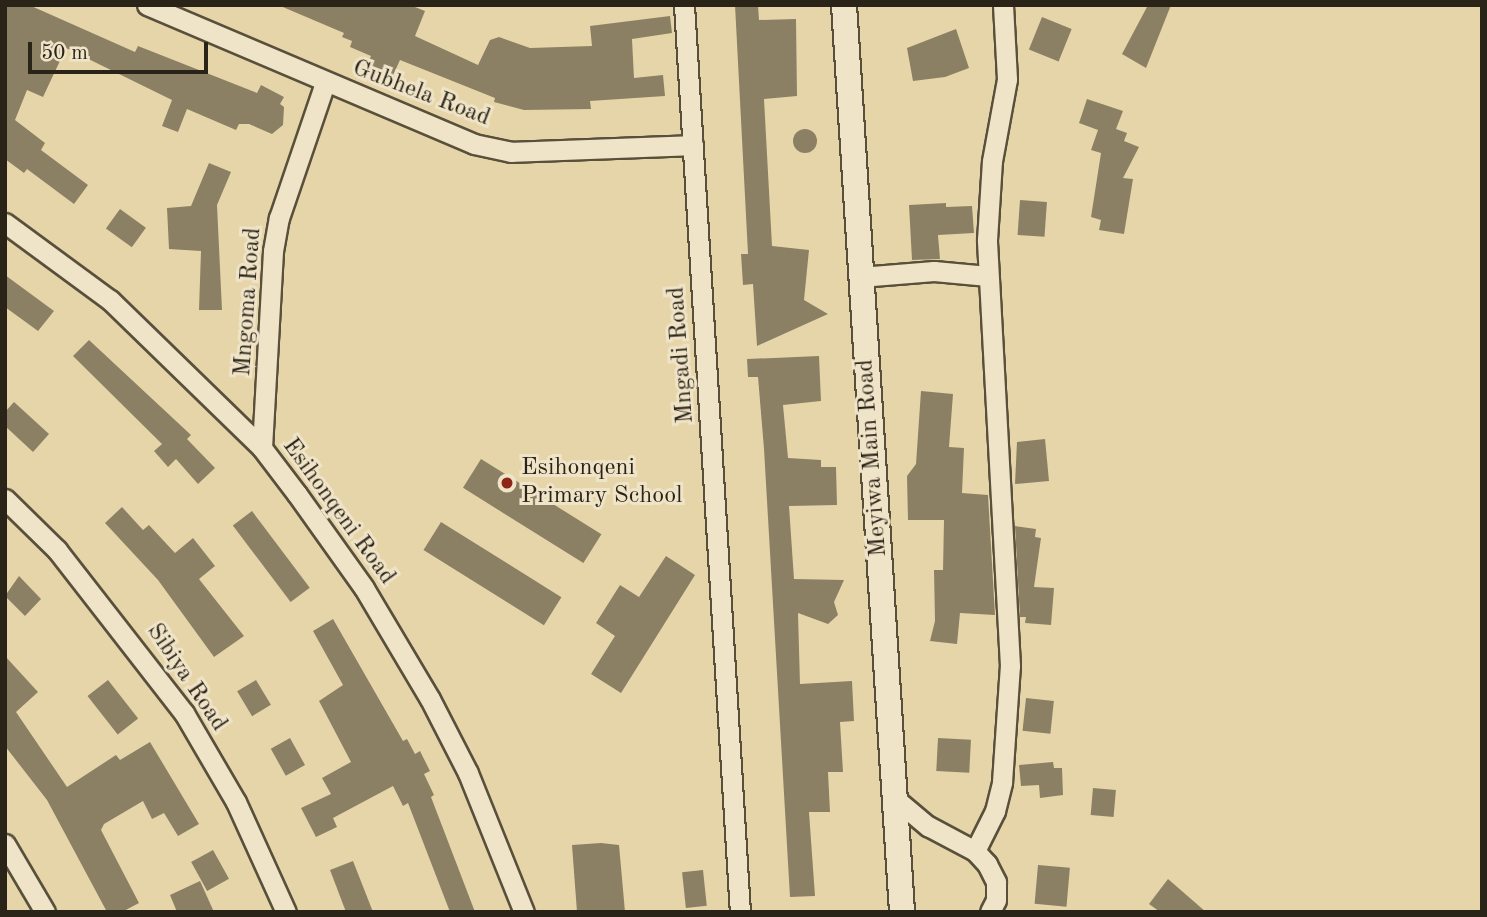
<!DOCTYPE html>
<style>
body{margin:0}
#map{position:relative;width:1487px;height:917px;overflow:hidden;background:#e7d5aa;font-family:"Old Standard TT",serif}
div>[style]{position:absolute}
.building>*{inset:0;background:#8c8064;transform-origin:0 0}
.round{border-radius:50%}
.roads{filter:drop-shadow(2px 0 #59503c) drop-shadow(-2px 0 #59503c) drop-shadow(0 2px #59503c) drop-shadow(0 -2px #59503c)}
.minor>*{height:19px;margin:-9.5px;padding:0 9.5px;transform-origin:9.5px;border-radius:9.5px;background:#efe4c8}
.tertiary>*{height:24px;margin:-12px;padding:0 12px;transform-origin:12px;border-radius:12px;background:#efe4c8}
.dots>*{width:19px;height:19px;translate:-50% -50%;box-sizing:border-box;border:4px solid #efe4c8;border-radius:50%}
span{translate:-50% -50%;white-space:nowrap;text-align:center;line-height:1.15;-webkit-text-stroke:6px #efe4c8;paint-order:stroke}
.street-label{font-size:24px;color:#2a2318}
.poi-label{font-size:24px;color:#2a2318}
.left{translate:0 -50%;text-align:left}
.frame{position:absolute;inset:0;border:7px solid #2a2318;pointer-events:none}
.scale{position:absolute;left:28px;top:42px;width:180px;height:32px;box-sizing:border-box;border:4px solid #2a2318;border-top:0;padding-left:9px;font-size:21px;line-height:24px;white-space:nowrap;color:#2a2318;-webkit-text-stroke:5px #efe4c8;paint-order:stroke}
</style>
<div id="map">
<div class="building">
<div style="clip-path:polygon(5px 5px,29px 5px,135px 52px,138px 46px,257px 93px,261px 85px,284px 97px,280px 104px,284px 107px,283px 125px,272px 134px,249px 124px,239px 124px,236px 130px,187px 109px,178px 132px,162px 126px,172px 100px,66px 48px,43px 97px,27px 90px,15px 120px,45px 143px,41px 150px,88px 185px,74px 204px,27px 169px,24px 173px,5px 159px)"></div>
<div style="clip-path:polygon(278px 5px,410px 5px,425px 11px,415px 36px,478px 65px,490px 40px,499px 37px,530px 48px,592px 46px,590px 26px,670px 16px,672px 33px,632px 39px,634px 78px,663px 75px,665px 96px,590px 101px,591px 109px,524px 110px,494px 102px,495px 98px,400px 60px,391px 80px,365px 69px,371px 56px,350px 47px,352px 41px,342px 37px,344px 33px)"></div>
<div style="clip-path:polygon(735px 5px,758px 5px,759px 20px,796px 19px,797px 96px,764px 99px,772px 246px,809px 250px,804px 300px,828px 314px,757px 346px,753px 284px,743px 285px,741px 254px,748px 254px)"></div>
<div style="clip-path:polygon(1148px 5px,1171px 5px,1146px 68px,1122px 54px)"></div>
<div style="left:1042px;top:17px;width:32px;height:35px;rotate:22deg"></div>
<div style="clip-path:polygon(956px 29px,969px 68px,945px 77px,913px 81px,907px 48px)"></div>
<div style="clip-path:polygon(1087px 99px,1123px 111px,1116px 129px,1127px 133px,1124px 141px,1139px 147px,1123px 178px,1133px 179px,1124px 234px,1099px 230px,1101px 220px,1091px 217px,1101px 153px,1091px 150px,1098px 130px,1079px 123px)"></div>
<div class="round" style="left:793px;top:129px;width:24px;height:24px"></div>
<div style="clip-path:polygon(209px 163px,231px 172px,217px 205px,222px 310px,199px 310px,201px 251px,169px 249px,167px 208px,191px 206px)"></div>
<div style="left:1020px;top:200px;width:27px;height:35px;rotate:4deg"></div>
<div style="clip-path:polygon(946px 203px,946px 207px,972px 206px,974px 233px,938px 235px,940px 259px,912px 260px,909px 205px)"></div>
<div style="left:120px;top:209px;width:32px;height:24px;rotate:36deg"></div>
<div style="clip-path:polygon(5px 275px,54px 311px,38px 331px,5px 307px)"></div>
<div style="clip-path:polygon(89px 340px,191px 435px,187px 439px,215px 468px,198px 484px,176px 459px,168px 467px,154px 451px,162px 444px,73px 356px)"></div>
<div style="clip-path:polygon(819px 356px,821px 401px,783px 405px,788px 458px,821px 460px,821px 467px,836px 467px,837px 505px,789px 506px,794px 579px,844px 580px,834px 602px,838px 615px,828px 624px,798px 613px,800px 684px,852px 681px,854px 721px,840px 722px,843px 772px,828px 772px,830px 812px,809px 812px,815px 896px,790px 897px,764px 449px,758px 377px,748px 377px,747px 359px)"></div>
<div style="clip-path:polygon(921px 391px,953px 394px,949px 447px,964px 448px,962px 493px,988px 495px,995px 615px,960px 613px,957px 644px,930px 641px,935px 621px,934px 570px,943px 570px,944px 520px,908px 520px,907px 476px,916px 464px)"></div>
<div style="clip-path:polygon(14px 402px,49px 434px,33px 452px,5px 426px,5px 412px)"></div>
<div style="clip-path:polygon(1045px 439px,1049px 481px,1015px 484px,1017px 442px)"></div>
<div style="left:481px;top:459px;width:142px;height:34px;rotate:32deg"></div>
<div style="clip-path:polygon(122px 507px,143px 530px,149px 525px,175px 553px,193px 538px,215px 566px,199px 579px,244px 636px,214px 657px,158px 580px,105px 523px)"></div>
<div style="left:252px;top:511px;width:96px;height:24px;rotate:53deg"></div>
<div style="left:441px;top:522px;width:142px;height:33px;rotate:32deg"></div>
<div style="clip-path:polygon(1015px 526px,1036px 529px,1035px 537px,1041px 538px,1034px 587px,1054px 588px,1051px 625px,1025px 623px,1026px 617px,1020px 617px)"></div>
<div style="clip-path:polygon(666px 556px,695px 575px,621px 693px,591px 674px,615px 636px,596px 623px,620px 585px,639px 597px)"></div>
<div style="clip-path:polygon(19px 576px,41px 599px,25px 616px,5px 596px)"></div>
<div style="clip-path:polygon(333px 619px,403px 741px,407px 739px,415px 754px,420px 751px,430px 771px,424px 774px,434px 795px,431px 797px,475px 912px,450px 912px,408px 803px,403px 806px,393px 786px,333px 818px,337px 827px,316px 837px,301px 808px,331px 794px,322px 778px,351px 762px,319px 701px,343px 685px,313px 631px)"></div>
<div style="clip-path:polygon(5px 656px,38px 692px,16px 712px,67px 787px,116px 755px,120px 760px,150px 742px,199px 824px,178px 836px,164px 813px,152px 819px,143px 801px,104px 824px,101px 830px,139px 903px,122px 912px,107px 912px,47px 800px,5px 746px)"></div>
<div style="left:108px;top:680px;width:49px;height:26px;rotate:52deg"></div>
<div style="left:256px;top:680px;width:29px;height:22px;rotate:59deg"></div>
<div style="left:1026px;top:698px;width:28px;height:33px;rotate:6deg"></div>
<div style="left:290px;top:738px;width:31px;height:22px;rotate:61deg"></div>
<div style="left:938px;top:738px;width:33px;height:33px;rotate:3deg"></div>
<div style="clip-path:polygon(1053px 762px,1054px 768px,1062px 768px,1063px 795px,1040px 798px,1039px 785px,1021px 786px,1019px 765px)"></div>
<div style="left:1093px;top:788px;width:23px;height:27px;rotate:5deg"></div>
<div style="clip-path:polygon(601px 843px,619px 845px,625px 912px,577px 912px,572px 845px)"></div>
<div style="left:213px;top:850px;width:33px;height:25px;rotate:61deg"></div>
<div style="clip-path:polygon(353px 861px,373px 912px,346px 912px,330px 870px)"></div>
<div style="left:1038px;top:865px;width:32px;height:39px;rotate:5deg"></div>
<div style="left:703px;top:870px;width:36px;height:21px;rotate:84deg"></div>
<div style="clip-path:polygon(1168px 879px,1206px 912px,1160px 912px,1149px 904px)"></div>
<div style="clip-path:polygon(200px 881px,214px 912px,177px 912px,170px 895px)"></div>
</div>
<div class="roads">
<div class="minor">
<div style="left:147px;top:5px;width:355px;rotate:23deg"></div>
<div style="left:474px;top:144px;width:38px;rotate:12deg"></div>
<div style="left:511px;top:152px;width:182px;rotate:-2.2deg"></div>
<div style="left:684px;top:5px;width:909px;rotate:86.47deg"></div>
<div style="left:5px;top:223px;width:130px;rotate:36.3deg"></div>
<div style="left:110px;top:300px;width:212px;rotate:44.2deg"></div>
<div style="left:262px;top:448px;width:58px;rotate:52.7deg"></div>
<div style="left:297px;top:494px;width:115px;rotate:54.5deg"></div>
<div style="left:364px;top:588px;width:129px;rotate:59.3deg"></div>
<div style="left:430px;top:699px;width:83px;rotate:62.8deg"></div>
<div style="left:468px;top:773px;width:150px;rotate:68.1deg"></div>
<div style="left:860px;top:277px;width:74px;rotate:-4.6deg"></div>
<div style="left:934px;top:271px;width:54px;rotate:5.3deg"></div>
<div style="left:262px;top:448px;width:197px;rotate:-86.8deg"></div>
<div style="left:273px;top:251px;width:34px;rotate:-80deg"></div>
<div style="left:279px;top:218px;width:143px;rotate:-71.2deg"></div>
<div style="left:5px;top:499px;width:73px;rotate:44.4deg"></div>
<div style="left:57px;top:550px;width:207px;rotate:52.1deg"></div>
<div style="left:184px;top:713px;width:103px;rotate:59.7deg"></div>
<div style="left:236px;top:802px;width:121px;rotate:65.6deg"></div>
<div style="left:899px;top:802px;width:38px;rotate:40deg"></div>
<div style="left:928px;top:826px;width:53px;rotate:28deg"></div>
<div style="left:975px;top:851px;width:18px;rotate:47deg"></div>
<div style="left:987px;top:864px;width:20px;rotate:63deg"></div>
<div style="left:996px;top:882px;width:18px;rotate:90deg"></div>
<div style="left:996px;top:900px;width:13px;rotate:117deg"></div>
<div style="left:5px;top:844px;width:79px;rotate:59.5deg"></div>
<div style="left:975px;top:851px;width:45px;rotate:-63.4deg"></div>
<div style="left:995px;top:811px;width:30px;rotate:-76deg"></div>
<div style="left:1002px;top:782px;width:116px;rotate:-86.1deg"></div>
<div style="left:1010px;top:666px;width:427px;rotate:-93.1deg"></div>
<div style="left:987px;top:240px;width:79px;rotate:-86.4deg"></div>
<div style="left:992px;top:161px;width:83px;rotate:-79.6deg"></div>
<div style="left:1007px;top:79px;width:74px;rotate:-93.1deg"></div>
</div>
<div class="tertiary">
<div style="left:844px;top:5px;width:909px;rotate:86.34deg"></div>
</div>
</div>
<div class="dots">
<div style="left:507px;top:483px;background:#8f2418"></div>
</div>
<div class="street-label">
<span style="left:421px;top:94px;rotate:21deg">Gubhela Road</span>
<span style="left:249px;top:302px;rotate:-86deg">Mngoma Road</span>
<span style="left:682px;top:355px;rotate:-94deg">Mngadi Road</span>
<span style="left:873px;top:458px;rotate:-94deg">Meyiwa Main Road</span>
<span style="left:338px;top:512px;rotate:54deg">Esihonqeni Road</span>
<span style="left:186px;top:678px;rotate:56deg">Sibiya Road</span>
</div>
<div class="poi-label">
<span class="left" style="left:521px;top:483px">Esihonqeni<br>Primary School</span>
</div>
<div class="frame"></div>
<div class="scale">50 m</div>
</div>
